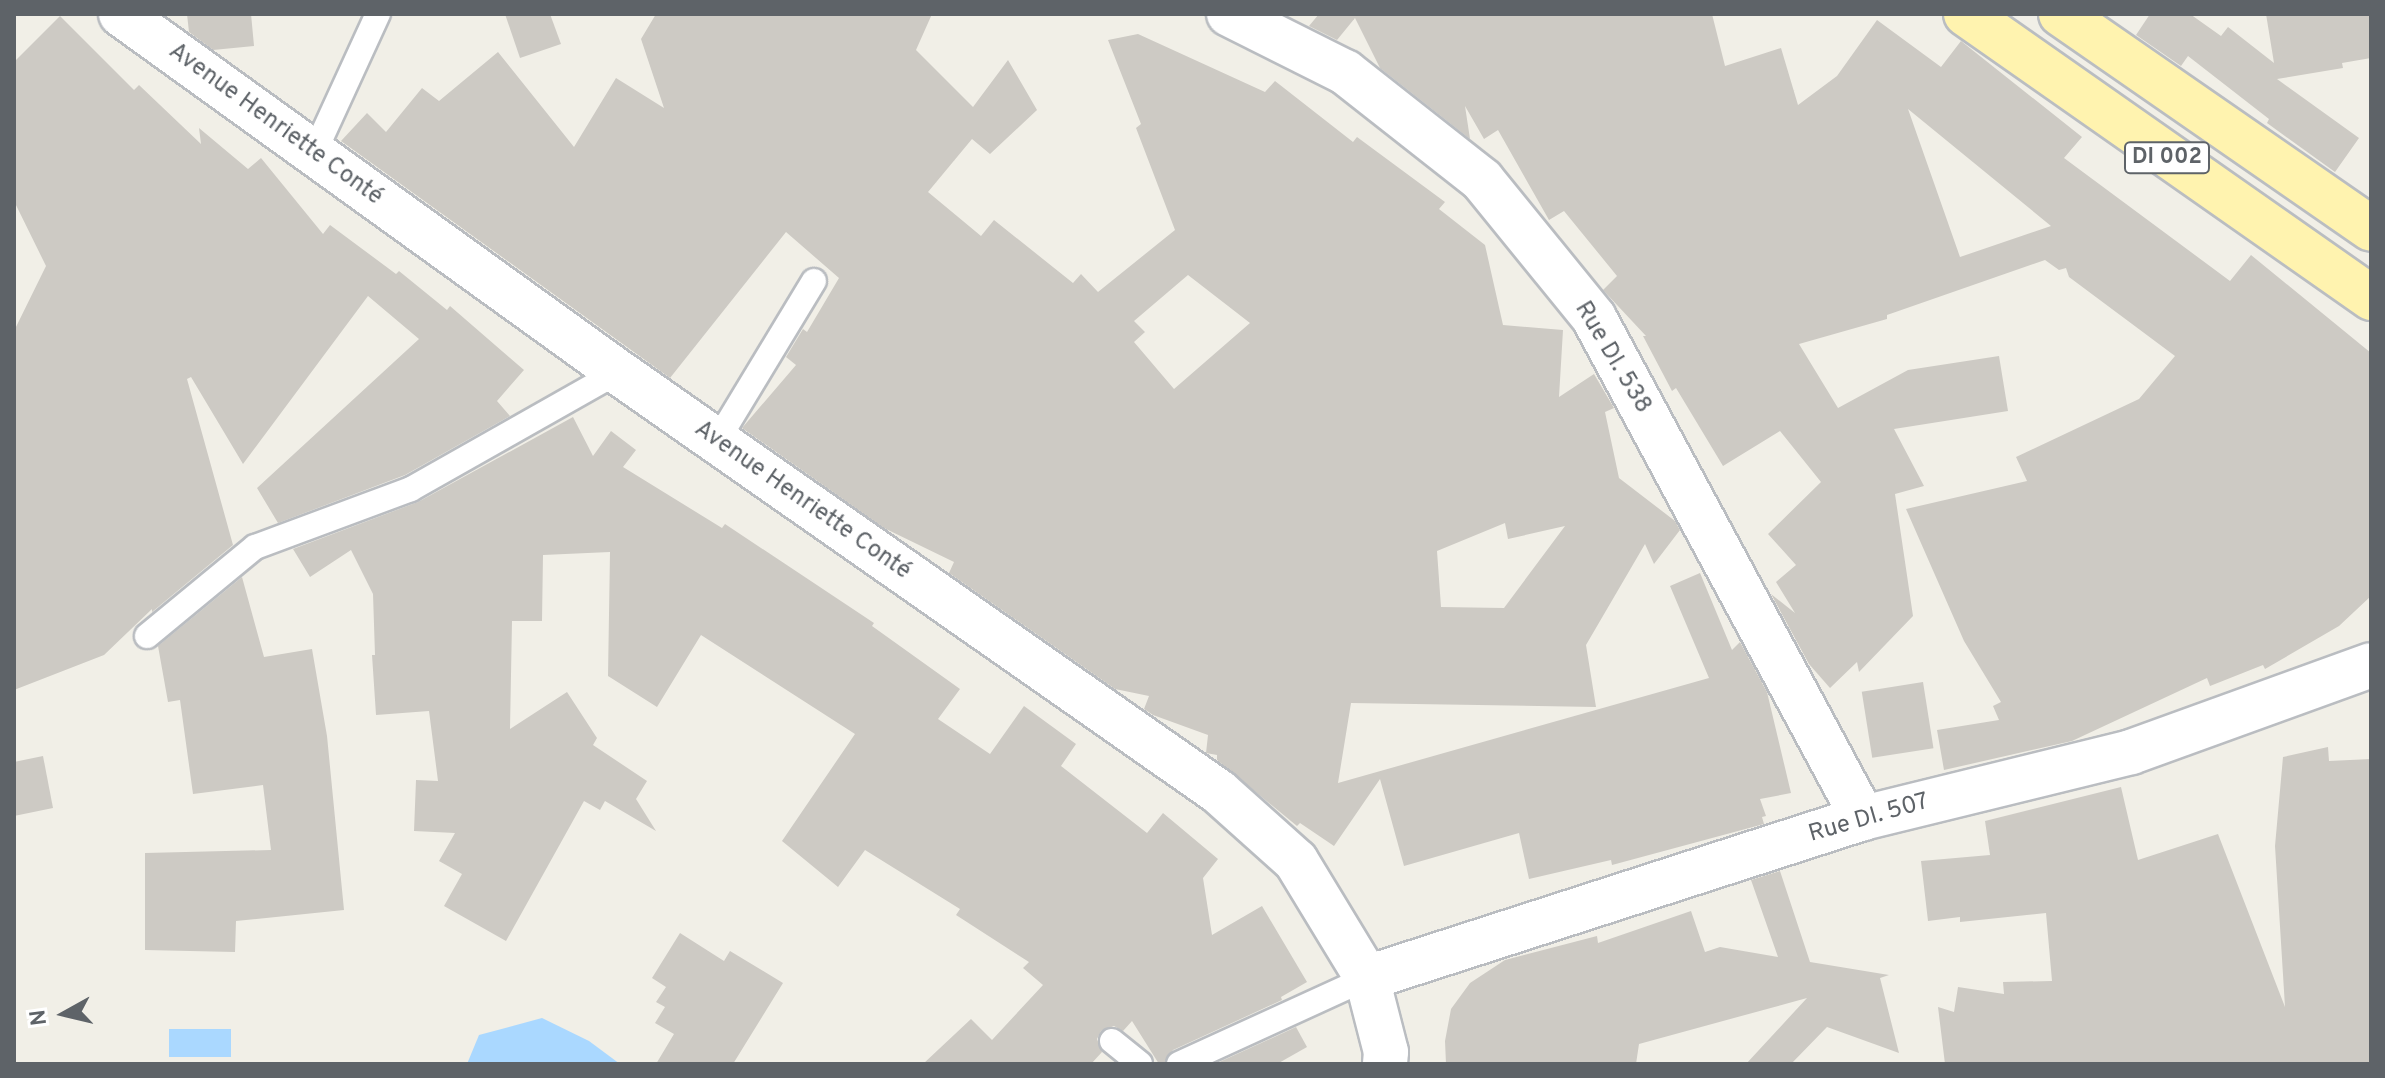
<!DOCTYPE html>
<meta charset="utf-8">
<style>
body{margin:0}
#map{position:relative;width:2385px;height:1078px;overflow:hidden;background:#f1efe7;font-family:Overpass,sans-serif}
div>[style]{position:absolute}
.water>*{inset:0;background:#aad8ff;transform-origin:0 0}
.building>*{inset:0;background:#cdcac4;transform-origin:0 0}
.roads{filter:drop-shadow(2px 0 #babdc1) drop-shadow(-2px 0 #babdc1) drop-shadow(0 2px #babdc1) drop-shadow(0 -2px #babdc1)}
.service>*{height:24px;margin:-12px;padding:0 12px;transform-origin:12px;border-radius:12px;background:#fff}
.minor>*{height:44px;margin:-22px;padding:0 22px;transform-origin:22px;border-radius:22px;background:#fff}
.secondary>*{height:44px;margin:-22px;padding:0 22px;transform-origin:22px;border-radius:22px;background:#fff}
.primary>*{height:44px;margin:-22px;padding:0 22px;transform-origin:22px;border-radius:22px;background:#fff3af}
span{translate:-50% -50%;white-space:nowrap;text-align:center;line-height:1.15;-webkit-text-stroke:6px #fff;paint-order:stroke}
.shield-label span{padding:2px 6px;background:#fff;border:2px solid;border-radius:6px;-webkit-text-stroke-width:0}
.shield-label{font-size:22px;color:#5e6368;font-weight:700}
.street-label{font-size:24px;color:#5e6368}
.frame{position:absolute;inset:0;border:16px solid #5e6368;pointer-events:none}
.north{position:absolute;left:24px;top:974px;width:80px;height:80px;-webkit-text-stroke:6px #fff;paint-order:stroke;rotate:262deg;font-size:22px;font-weight:700;line-height:32px;text-align:center;color:#5e6368}
.north::after{content:'';display:block;margin:auto;width:28px;height:36px;background:#5e6368;clip-path:polygon(50% 0,100% 100%,50% 72%,0 100%)}
</style>
<div id="map">
<div class="water">
<div style="clip-path:polygon(542px 1018px,589px 1041px,620px 1064px,467px 1064px,479px 1035px)"></div>
<div style="left:231px;top:1029px;width:28px;height:62px;rotate:90deg"></div>
</div>
<div class="building">
<div style="clip-path:polygon(187px 14px,251px 14px,254px 46px,213px 50px,189px 32px)"></div>
<div style="clip-path:polygon(505px 14px,550px 14px,561px 44px,520px 58px)"></div>
<div style="clip-path:polygon(evenodd,656px 14px,932px 14px,916px 50px,973px 107px,1008px 60px,1037px 110px,990px 154px,972px 139px,928px 192px,981px 236px,994px 220px,1073px 283px,1081px 274px,1098px 292px,1175px 230px,1136px 128px,1141px 124px,1108px 40px,1138px 34px,1265px 92px,1275px 81px,1353px 142px,1357px 137px,1445px 202px,1439px 209px,1485px 245px,1503px 325px,1563px 330px,1559px 397px,1594px 374px,1614px 408px,1605px 412px,1619px 478px,1675px 521px,1680px 530px,1654px 564px,1645px 544px,1586px 645px,1596px 707px,1351px 703px,1338px 783px,1709px 678px,1670px 586px,1700px 573px,1732px 650px,1740px 642px,1767px 692px,1791px 793px,1760px 799px,1766px 816px,1762px 817px,1764px 824px,1612px 865px,1611px 860px,1529px 879px,1519px 833px,1404px 866px,1380px 779px,1334px 846px,1300px 823px,1297px 826px,1217px 760px,1217px 755px,1206px 753px,1208px 735px,1153px 715px,1144px 709px,1149px 696px,1115px 689px,949px 573px,954px 562px,884px 528px,742px 428px,796px 365px,786px 357px,803px 329px,807px 332px,839px 278px,786px 232px,670px 378px,341px 141px,367px 113px,386px 132px,422px 88px,439px 101px,498px 52px,574px 147px,616px 78px,664px 108px,641px 39px,656px 14px,1188px 275px,1250px 323px,1174px 389px,1134px 342px,1145px 332px,1134px 321px,1188px 275px,656px 14px,1505px 523px,1508px 539px,1565px 526px,1504px 608px,1441px 607px,1437px 551px,1505px 523px)"></div>
<div style="clip-path:polygon(evenodd,1319px 14px,1712px 14px,1725px 66px,1781px 48px,1798px 105px,1837px 76px,1877px 20px,1941px 67px,1961px 41px,2082px 137px,2064px 158px,2230px 281px,2251px 255px,2371px 353px,2371px 596px,2339px 626px,2265px 669px,2263px 665px,2210px 686px,2207px 678px,2072px 741px,1944px 770px,1937px 730px,1999px 720px,1993px 706px,2001px 702px,1964px 641px,1906px 509px,2027px 481px,2016px 457px,2139px 399px,2175px 356px,2069px 277px,2066px 268px,2059px 270px,2045px 260px,1887px 315px,1887px 319px,1799px 344px,1838px 408px,1908px 370px,1999px 356px,2008px 411px,1894px 429px,1924px 486px,1895px 494px,1913px 616px,1859px 672px,1857px 662px,1830px 688px,1809px 664px,1771px 594px,1795px 613px,1776px 582px,1796px 565px,1768px 534px,1821px 482px,1780px 431px,1723px 466px,1676px 388px,1672px 391px,1643px 336px,1646px 336px,1603px 290px,1617px 276px,1564px 211px,1549px 220px,1498px 130px,1484px 139px,1465px 106px,1470px 139px,1380px 68px,1355px 18px,1337px 40px,1309px 26px,1319px 14px,1908px 109px,2051px 226px,1960px 257px,1908px 109px)"></div>
<div style="clip-path:polygon(2150px 14px,2190px 14px,2221px 36px,2228px 27px,2274px 63px,2266px 14px,2371px 14px,2371px 58px,2342px 63px,2343px 68px,2277px 79px,2359px 138px,2335px 172px,2267px 123px,2269px 119px,2188px 56px,2181px 66px,2136px 35px)"></div>
<div style="clip-path:polygon(60px 16px,134px 90px,139px 85px,201px 144px,199px 128px,248px 169px,261px 158px,323px 234px,330px 225px,396px 274px,399px 271px,447px 310px,450px 306px,524px 370px,497px 401px,510px 416px,405px 475px,278px 523px,257px 488px,419px 339px,368px 296px,243px 464px,191px 377px,187px 379px,233px 545px,152px 612px,152px 609px,104px 655px,14px 690px,14px 331px,46px 266px,14px 201px,14px 62px)"></div>
<div style="clip-path:polygon(573px 417px,593px 456px,611px 431px,636px 450px,623px 467px,722px 528px,725px 524px,874px 623px,872px 626px,960px 689px,938px 719px,990px 754px,1024px 706px,1076px 744px,1061px 766px,1147px 833px,1163px 813px,1218px 859px,1203px 878px,1212px 935px,1262px 906px,1307px 982px,1281px 997px,1282px 1000px,1173px 1050px,1164px 1064px,1159px 1064px,1132px 1021px,1123px 1031px,1114px 1026px,1101px 1031px,1097px 1039px,1102px 1052px,1091px 1064px,923px 1064px,971px 1019px,992px 1040px,1043px 985px,1023px 968px,1029px 962px,956px 915px,960px 909px,865px 850px,838px 887px,782px 841px,855px 734px,701px 635px,657px 707px,608px 676px,610px 552px,543px 555px,542px 621px,512px 621px,510px 729px,567px 692px,597px 738px,593px 745px,647px 781px,636px 799px,656px 831px,605px 801px,600px 810px,584px 801px,506px 941px,444px 906px,462px 874px,439px 861px,455px 833px,414px 831px,416px 780px,438px 781px,429px 711px,376px 715px,372px 655px,375px 655px,373px 594px,351px 550px,310px 577px,293px 549px,418px 502px)"></div>
<div style="clip-path:polygon(242px 577px,264px 657px,312px 649px,327px 736px,344px 910px,236px 921px,235px 952px,145px 950px,145px 853px,271px 850px,263px 785px,193px 794px,180px 700px,168px 702px,158px 646px)"></div>
<div style="left:1923px;top:682px;width:67px;height:62px;rotate:81deg"></div>
<div style="clip-path:polygon(2328px 747px,2329px 761px,2371px 759px,2371px 1064px,1945px 1064px,1938px 1007px,1954px 1012px,1958px 987px,2004px 994px,2003px 982px,2052px 981px,2046px 913px,1960px 922px,1960px 917px,1928px 921px,1921px 861px,1990px 855px,1985px 821px,2121px 787px,2138px 860px,2218px 834px,2285px 1007px,2275px 846px,2283px 757px)"></div>
<div style="clip-path:polygon(43px 756px,53px 808px,14px 816px,14px 762px)"></div>
<div style="clip-path:polygon(1780px 871px,1810px 962px,1889px 975px,1880px 978px,1899px 1053px,1827px 1027px,1791px 1064px,1746px 1064px,1807px 998px,1639px 1044px,1636px 1064px,1446px 1064px,1445px 1041px,1451px 1009px,1470px 983px,1505px 960px,1597px 936px,1598px 943px,1691px 911px,1705px 952px,1720px 947px,1778px 957px,1751px 880px)"></div>
<div style="clip-path:polygon(680px 933px,724px 961px,730px 951px,783px 983px,733px 1064px,656px 1064px,674px 1034px,655px 1023px,665px 1007px,656px 1002px,666px 987px,652px 978px)"></div>
<div style="clip-path:polygon(1296px 1027px,1307px 1047px,1277px 1064px,1215px 1064px)"></div>
</div>
<div class="roads">
<div class="service">
<div style="left:314px;top:153px;width:153px;rotate:-65.3deg"></div>
<div style="left:717px;top:441px;width:187px;rotate:-58.8deg"></div>
<div style="left:147px;top:636px;width:140px;rotate:-39.5deg"></div>
<div style="left:255px;top:547px;width:166px;rotate:-20.4deg"></div>
<div style="left:411px;top:489px;width:238px;rotate:-29.5deg"></div>
<div style="left:1112px;top:1041px;width:36px;rotate:39deg"></div>
<div style="left:1179px;top:1064px;width:207px;rotate:-24.6deg"></div>
</div>
<div class="minor">
<div style="left:1229px;top:14px;width:130px;rotate:26.6deg"></div>
<div style="left:1345px;top:72px;width:174px;rotate:38.2deg"></div>
<div style="left:1482px;top:180px;width:178px;rotate:50.9deg"></div>
<div style="left:1594px;top:318px;width:568px;rotate:61.72deg"></div>
<div style="left:1367px;top:978px;width:521px;rotate:-17.88deg"></div>
<div style="left:1863px;top:818px;width:276px;rotate:-13.8deg"></div>
<div style="left:2131px;top:752px;width:255px;rotate:-19.9deg"></div>
</div>
<div class="secondary">
<div style="left:121px;top:14px;width:613px;rotate:35.77deg"></div>
<div style="left:618px;top:372px;width:733px;rotate:34.95deg"></div>
<div style="left:1219px;top:792px;width:103px;rotate:41.9deg"></div>
<div style="left:1296px;top:861px;width:137px;rotate:58.7deg"></div>
<div style="left:1367px;top:978px;width:76px;rotate:75.6deg"></div>
<div style="left:1386px;top:1052px;width:12px;rotate:95deg"></div>
</div>
<div class="primary">
<div style="left:1966px;top:14px;width:495px;rotate:35deg"></div>
<div style="left:2061px;top:14px;width:377px;rotate:34.7deg"></div>
</div>
</div>
<div class="shield-label">
<span style="left:2167px;top:158px">DI 002</span>
</div>
<div class="street-label">
<span style="left:275px;top:125px;rotate:36deg">Avenue Henriette Conté</span>
<span style="left:1612px;top:358px;rotate:59deg">Rue DI. 538</span>
<span style="left:802px;top:501px;rotate:35deg">Avenue Henriette Conté</span>
<span style="left:1869px;top:819px;rotate:-16deg">Rue DI. 507</span>
</div>
<div class="frame"></div>
<div class="north">N</div>
</div>
